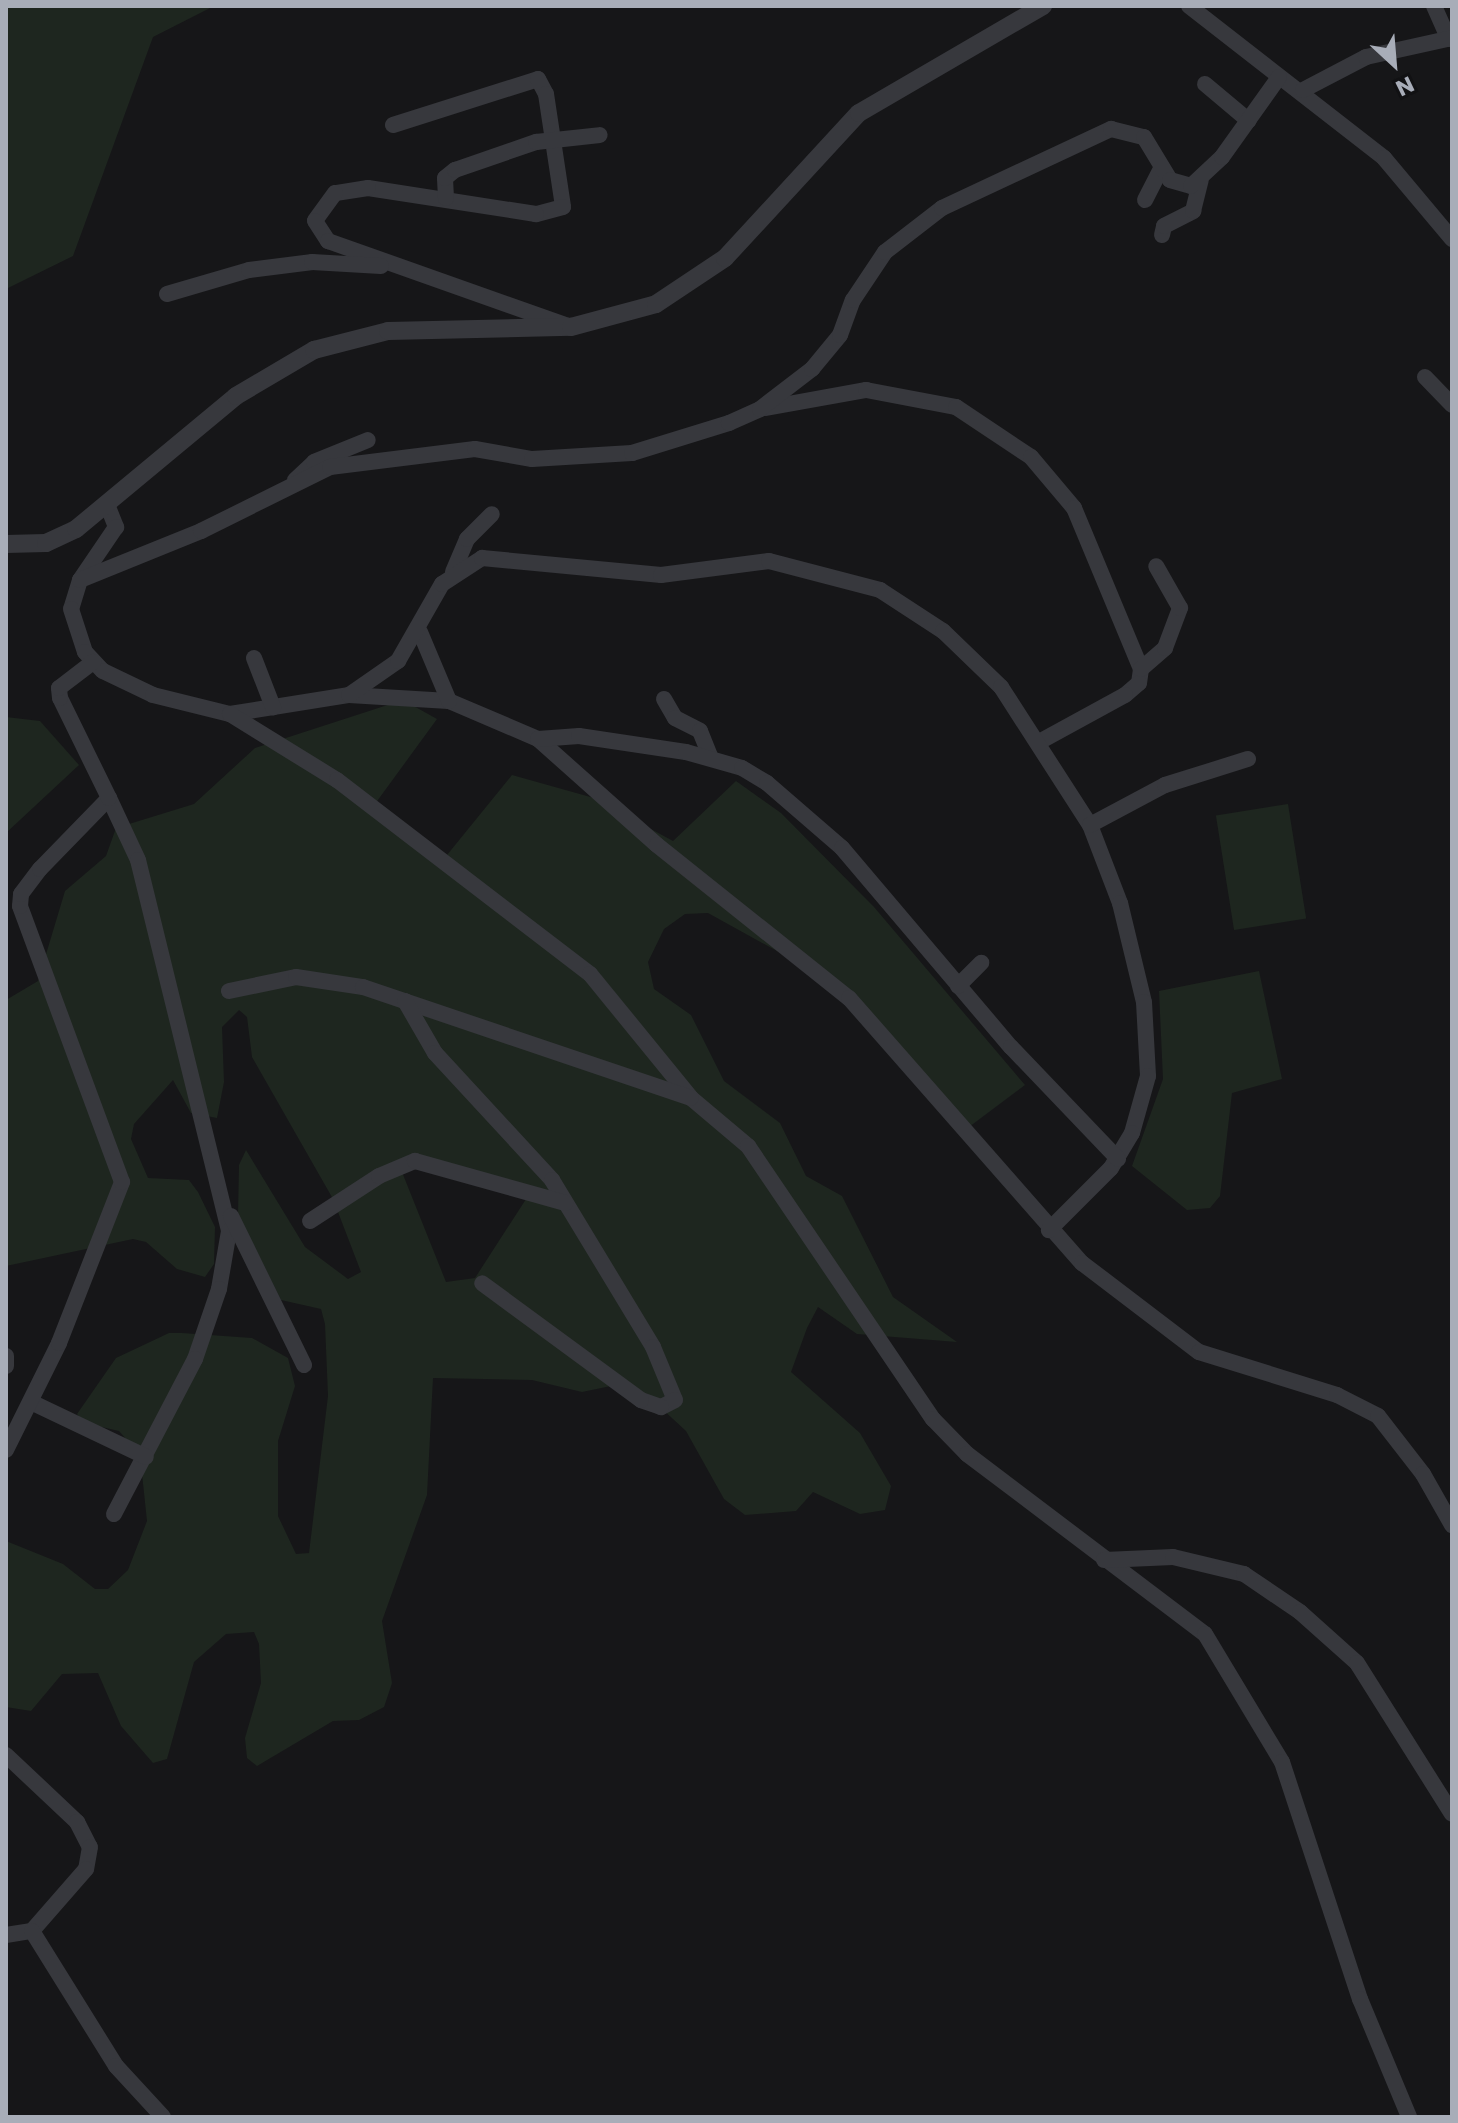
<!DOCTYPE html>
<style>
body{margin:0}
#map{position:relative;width:1458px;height:2123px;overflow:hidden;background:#161618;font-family:Poppins,sans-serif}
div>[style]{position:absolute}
.green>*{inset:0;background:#1e261f;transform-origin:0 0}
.minor>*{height:16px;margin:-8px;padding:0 8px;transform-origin:8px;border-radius:8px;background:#37383d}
.tertiary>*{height:18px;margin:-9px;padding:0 9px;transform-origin:9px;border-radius:9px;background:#37383d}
span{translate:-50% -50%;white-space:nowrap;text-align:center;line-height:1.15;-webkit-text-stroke:6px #111113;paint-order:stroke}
.frame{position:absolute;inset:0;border:8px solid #a8adb8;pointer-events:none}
.north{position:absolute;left:1354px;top:24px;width:80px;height:80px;-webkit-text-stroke:6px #111113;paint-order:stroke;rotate:154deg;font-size:22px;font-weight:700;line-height:32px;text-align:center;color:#a8adb8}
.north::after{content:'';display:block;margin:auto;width:28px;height:36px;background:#a8adb8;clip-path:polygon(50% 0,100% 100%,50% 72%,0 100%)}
</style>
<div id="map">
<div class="green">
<div style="clip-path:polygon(6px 6px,214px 6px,153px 37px,73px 256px,6px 289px)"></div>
<div style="clip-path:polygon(evenodd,403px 700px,437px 719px,375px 804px,447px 855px,512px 775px,594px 798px,673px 841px,736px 781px,781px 813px,874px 907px,1025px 1085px,965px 1130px,824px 977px,708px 913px,685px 914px,664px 929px,648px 962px,654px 989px,691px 1015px,724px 1081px,780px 1123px,806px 1176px,842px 1196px,893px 1297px,957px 1342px,857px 1334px,818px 1307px,807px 1328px,791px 1372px,860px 1433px,891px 1486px,885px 1510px,860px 1514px,813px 1492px,796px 1511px,745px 1515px,724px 1499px,686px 1431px,647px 1395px,611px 1386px,582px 1392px,532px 1380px,433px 1378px,427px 1495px,382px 1621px,392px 1683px,384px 1707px,359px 1720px,333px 1721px,257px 1766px,247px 1758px,245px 1738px,261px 1683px,259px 1644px,254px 1632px,226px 1634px,194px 1662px,167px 1759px,153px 1763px,121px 1726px,98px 1673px,62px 1674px,31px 1711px,6px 1707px,6px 1541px,63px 1564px,95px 1589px,108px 1589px,128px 1570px,147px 1521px,140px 1455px,119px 1431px,84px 1423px,77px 1414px,116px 1358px,169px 1333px,182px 1333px,252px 1338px,288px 1358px,295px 1386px,278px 1441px,278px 1516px,296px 1554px,309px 1553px,328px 1396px,325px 1324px,321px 1309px,281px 1300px,238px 1215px,239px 1165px,246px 1150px,305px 1247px,348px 1279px,361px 1272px,333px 1199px,252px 1057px,247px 1017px,239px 1010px,222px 1027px,224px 1082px,217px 1118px,191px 1113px,173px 1080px,134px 1124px,131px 1139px,148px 1178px,189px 1180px,198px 1192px,215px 1227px,214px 1264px,205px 1277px,177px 1269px,146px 1242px,133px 1239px,6px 1266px,6px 1000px,38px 981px,65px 891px,106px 856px,116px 828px,194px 804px,255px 748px,403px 700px,414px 1162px,528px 1196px,475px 1278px,446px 1282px,400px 1167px,414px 1162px)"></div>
<div style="clip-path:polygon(6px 717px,40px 721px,79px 765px,6px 833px)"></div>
<div style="left:1288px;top:804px;width:116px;height:73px;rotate:81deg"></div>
<div style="clip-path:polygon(1259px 971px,1282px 1079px,1232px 1093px,1220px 1196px,1210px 1208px,1187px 1210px,1132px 1166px,1163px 1079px,1159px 991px)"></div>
</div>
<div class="minor">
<div style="left:1189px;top:6px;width:247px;rotate:37.9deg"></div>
<div style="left:1384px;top:158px;width:106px;rotate:50deg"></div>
<div style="left:1434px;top:6px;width:36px;rotate:66deg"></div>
<div style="left:1205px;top:84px;width:57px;rotate:40.1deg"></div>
<div style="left:1303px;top:90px;width:71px;rotate:-27.6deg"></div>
<div style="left:1366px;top:57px;width:88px;rotate:-12.5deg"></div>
<div style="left:393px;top:125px;width:152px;rotate:-17.6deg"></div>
<div style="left:538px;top:79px;width:17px;rotate:62deg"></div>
<div style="left:546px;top:94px;width:114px;rotate:81.4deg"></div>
<div style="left:563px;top:207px;width:28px;rotate:165deg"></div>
<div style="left:536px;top:214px;width:170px;rotate:-171.2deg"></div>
<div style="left:368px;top:188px;width:33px;rotate:171deg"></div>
<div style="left:335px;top:193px;width:34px;rotate:126deg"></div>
<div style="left:315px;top:221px;width:24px;rotate:57deg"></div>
<div style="left:328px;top:241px;width:258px;rotate:19.5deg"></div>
<div style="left:446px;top:198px;width:20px;rotate:-93deg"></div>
<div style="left:445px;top:178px;width:13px;rotate:-39deg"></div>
<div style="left:455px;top:170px;width:86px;rotate:-19.1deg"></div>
<div style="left:536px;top:142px;width:64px;rotate:-6.2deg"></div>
<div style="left:1145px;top:200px;width:37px;rotate:-63deg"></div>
<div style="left:1162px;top:235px;width:9px;rotate:-77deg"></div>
<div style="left:1164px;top:226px;width:33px;rotate:-27deg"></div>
<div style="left:1193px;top:211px;width:32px;rotate:-76deg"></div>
<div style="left:167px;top:294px;width:85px;rotate:-16.3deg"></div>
<div style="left:249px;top:270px;width:64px;rotate:-7.2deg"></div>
<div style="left:312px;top:262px;width:69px;rotate:3.3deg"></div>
<div style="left:1425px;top:377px;width:39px;rotate:46deg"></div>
<div style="left:766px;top:408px;width:102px;rotate:-10.2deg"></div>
<div style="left:866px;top:390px;width:92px;rotate:10.7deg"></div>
<div style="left:956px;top:407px;width:90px;rotate:33.7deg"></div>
<div style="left:1031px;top:457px;width:67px;rotate:49.9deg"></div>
<div style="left:1074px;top:508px;width:174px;rotate:67.4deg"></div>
<div style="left:1141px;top:669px;width:14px;rotate:98deg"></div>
<div style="left:1139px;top:683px;width:18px;rotate:139deg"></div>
<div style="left:1125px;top:695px;width:98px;rotate:151.3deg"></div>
<div style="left:295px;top:480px;width:26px;rotate:-43deg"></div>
<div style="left:314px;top:462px;width:58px;rotate:-22.2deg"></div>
<div style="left:108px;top:507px;width:22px;rotate:68deg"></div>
<div style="left:116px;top:527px;width:64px;rotate:124.2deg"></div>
<div style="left:80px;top:580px;width:30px;rotate:107deg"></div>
<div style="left:71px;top:609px;width:45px;rotate:72deg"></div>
<div style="left:85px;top:652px;width:26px;rotate:47deg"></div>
<div style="left:103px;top:671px;width:55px;rotate:25.6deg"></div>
<div style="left:153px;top:695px;width:79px;rotate:13.9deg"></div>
<div style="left:230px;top:714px;width:121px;rotate:-9.1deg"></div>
<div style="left:349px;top:695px;width:100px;rotate:3.4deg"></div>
<div style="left:449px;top:701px;width:97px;rotate:23.1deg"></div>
<div style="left:538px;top:739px;width:159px;rotate:41.7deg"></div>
<div style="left:657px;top:845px;width:246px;rotate:38.6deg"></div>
<div style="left:849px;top:998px;width:353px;rotate:48.7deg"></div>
<div style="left:1082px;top:1263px;width:147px;rotate:37.3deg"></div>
<div style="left:1199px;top:1352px;width:145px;rotate:17.3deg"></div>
<div style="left:1337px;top:1395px;width:46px;rotate:27.1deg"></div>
<div style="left:1378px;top:1416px;width:73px;rotate:52.2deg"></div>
<div style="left:1423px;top:1474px;width:59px;rotate:60.4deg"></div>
<div style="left:453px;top:572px;width:36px;rotate:-67deg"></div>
<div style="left:467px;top:539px;width:35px;rotate:-45deg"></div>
<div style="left:80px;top:580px;width:131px;rotate:-22deg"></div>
<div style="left:201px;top:531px;width:144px;rotate:-26.4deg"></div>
<div style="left:330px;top:467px;width:146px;rotate:-7.1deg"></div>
<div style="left:475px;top:449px;width:58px;rotate:10deg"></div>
<div style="left:532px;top:459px;width:100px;rotate:-3.4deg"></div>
<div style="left:632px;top:453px;width:102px;rotate:-17.2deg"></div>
<div style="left:729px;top:423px;width:34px;rotate:-24deg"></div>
<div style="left:760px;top:409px;width:66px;rotate:-37.6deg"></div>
<div style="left:812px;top:369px;width:44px;rotate:-50.5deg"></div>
<div style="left:840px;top:335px;width:37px;rotate:-70deg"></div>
<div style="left:853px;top:300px;width:58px;rotate:-56.3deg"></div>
<div style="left:885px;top:252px;width:72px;rotate:-37.7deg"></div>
<div style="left:942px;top:208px;width:187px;rotate:-25.1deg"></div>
<div style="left:1111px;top:129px;width:34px;rotate:14deg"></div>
<div style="left:1144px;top:137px;width:50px;rotate:58.8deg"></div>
<div style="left:1170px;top:180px;width:22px;rotate:16deg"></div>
<div style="left:1191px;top:186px;width:42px;rotate:-43.1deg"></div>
<div style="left:1222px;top:157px;width:98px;rotate:-54.5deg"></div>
<div style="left:420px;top:632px;width:75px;rotate:67.2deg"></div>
<div style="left:254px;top:658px;width:53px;rotate:68.8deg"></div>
<div style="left:1141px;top:669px;width:32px;rotate:-41deg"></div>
<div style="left:1165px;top:648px;width:43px;rotate:-69.4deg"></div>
<div style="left:1180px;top:608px;width:48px;rotate:-119.7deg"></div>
<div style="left:349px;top:695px;width:60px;rotate:-34.8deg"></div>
<div style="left:398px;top:661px;width:89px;rotate:-60.3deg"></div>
<div style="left:442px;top:584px;width:48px;rotate:-33deg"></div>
<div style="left:482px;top:558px;width:180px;rotate:5.4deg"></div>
<div style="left:661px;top:575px;width:109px;rotate:-7.4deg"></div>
<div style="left:769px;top:561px;width:115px;rotate:14.6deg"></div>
<div style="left:880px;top:590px;width:75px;rotate:33.1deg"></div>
<div style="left:943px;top:631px;width:81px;rotate:44deg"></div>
<div style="left:1001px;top:687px;width:164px;rotate:57.2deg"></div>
<div style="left:1090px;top:825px;width:84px;rotate:69deg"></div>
<div style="left:1120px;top:903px;width:102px;rotate:76.4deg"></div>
<div style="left:1144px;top:1002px;width:74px;rotate:86.9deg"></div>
<div style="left:1148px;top:1076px;width:59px;rotate:105.7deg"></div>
<div style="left:1132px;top:1133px;width:41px;rotate:121deg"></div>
<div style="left:1111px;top:1168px;width:88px;rotate:135deg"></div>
<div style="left:664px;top:699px;width:22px;rotate:60deg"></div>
<div style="left:675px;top:718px;width:28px;rotate:27deg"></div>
<div style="left:700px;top:731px;width:29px;rotate:68deg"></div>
<div style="left:230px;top:714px;width:126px;rotate:31.7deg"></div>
<div style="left:337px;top:780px;width:319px;rotate:37.5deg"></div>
<div style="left:590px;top:974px;width:160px;rotate:50.8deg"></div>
<div style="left:691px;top:1098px;width:75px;rotate:40.1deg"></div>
<div style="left:748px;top:1146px;width:330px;rotate:55.9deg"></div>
<div style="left:933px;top:1419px;width:49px;rotate:45.8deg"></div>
<div style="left:967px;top:1454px;width:298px;rotate:37.1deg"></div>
<div style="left:1205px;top:1634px;width:149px;rotate:59deg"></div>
<div style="left:1282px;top:1762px;width:250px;rotate:71.8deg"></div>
<div style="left:1360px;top:1999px;width:128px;rotate:67.4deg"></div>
<div style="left:538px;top:739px;width:41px;rotate:-4.2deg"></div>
<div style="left:579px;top:736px;width:108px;rotate:8.5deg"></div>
<div style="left:686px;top:752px;width:58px;rotate:15.9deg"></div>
<div style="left:742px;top:768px;width:29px;rotate:31deg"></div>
<div style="left:767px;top:783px;width:99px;rotate:40.9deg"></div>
<div style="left:842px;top:848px;width:261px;rotate:49.7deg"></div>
<div style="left:1011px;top:1047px;width:155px;rotate:46.3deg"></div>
<div style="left:109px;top:798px;width:68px;rotate:64.9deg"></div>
<div style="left:138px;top:860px;width:382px;rotate:76.2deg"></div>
<div style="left:229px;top:1231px;width:59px;rotate:99.8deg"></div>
<div style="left:219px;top:1289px;width:74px;rotate:108.9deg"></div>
<div style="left:195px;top:1359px;width:175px;rotate:117.6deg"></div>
<div style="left:1090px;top:825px;width:85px;rotate:-28.1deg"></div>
<div style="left:1165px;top:785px;width:87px;rotate:-17.4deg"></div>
<div style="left:958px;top:986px;width:33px;rotate:-45deg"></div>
<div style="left:229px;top:991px;width:68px;rotate:-11.8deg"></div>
<div style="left:296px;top:977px;width:68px;rotate:8.5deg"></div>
<div style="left:363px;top:987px;width:346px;rotate:18.7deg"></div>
<div style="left:405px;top:1001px;width:60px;rotate:60deg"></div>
<div style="left:435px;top:1053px;width:173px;rotate:47.3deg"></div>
<div style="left:552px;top:1180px;width:195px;rotate:58.8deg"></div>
<div style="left:653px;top:1347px;width:57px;rotate:67.5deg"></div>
<div style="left:675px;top:1400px;width:16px;rotate:153deg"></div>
<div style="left:661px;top:1407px;width:21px;rotate:-161deg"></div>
<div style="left:641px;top:1400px;width:197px;rotate:-143.7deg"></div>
<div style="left:231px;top:1216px;width:166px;rotate:63.9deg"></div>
<div style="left:310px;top:1221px;width:82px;rotate:-33.1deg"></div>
<div style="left:379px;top:1176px;width:39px;rotate:-23deg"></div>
<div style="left:415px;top:1161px;width:156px;rotate:15.6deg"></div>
<div style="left:6px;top:1356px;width:10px;rotate:90deg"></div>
<div style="left:33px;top:1403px;width:125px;rotate:25.5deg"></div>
<div style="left:6px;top:1450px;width:119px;rotate:-63.6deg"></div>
<div style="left:59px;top:1343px;width:173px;rotate:-68.6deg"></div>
<div style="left:122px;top:1182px;width:294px;rotate:-110.3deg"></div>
<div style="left:20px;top:906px;width:12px;rotate:-85deg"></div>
<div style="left:21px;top:894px;width:31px;rotate:-53deg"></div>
<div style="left:40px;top:869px;width:99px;rotate:-45.8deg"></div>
<div style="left:109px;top:798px;width:111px;rotate:-116.1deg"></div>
<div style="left:60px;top:698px;width:10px;rotate:-96deg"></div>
<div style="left:59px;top:688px;width:43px;rotate:-37.4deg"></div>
<div style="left:1104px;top:1560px;width:69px;rotate:-2.5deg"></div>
<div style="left:1173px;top:1557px;width:73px;rotate:13.5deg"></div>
<div style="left:1244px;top:1574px;width:68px;rotate:34.2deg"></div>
<div style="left:1300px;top:1612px;width:76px;rotate:41.8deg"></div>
<div style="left:1357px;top:1663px;width:178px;rotate:57.8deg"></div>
<div style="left:6px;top:1755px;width:98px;rotate:43.3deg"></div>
<div style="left:77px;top:1822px;width:28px;rotate:63deg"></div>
<div style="left:90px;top:1847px;width:22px;rotate:100deg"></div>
<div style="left:86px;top:1869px;width:82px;rotate:131.1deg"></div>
<div style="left:6px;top:1935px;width:26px;rotate:-9deg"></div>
<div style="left:32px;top:1931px;width:159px;rotate:58.1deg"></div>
<div style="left:116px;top:2066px;width:69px;rotate:47.3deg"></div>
</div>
<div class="tertiary">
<div style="left:6px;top:544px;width:40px;rotate:-1.4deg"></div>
<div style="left:46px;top:543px;width:33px;rotate:-25deg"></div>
<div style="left:76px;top:529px;width:208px;rotate:-39.7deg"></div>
<div style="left:236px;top:396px;width:91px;rotate:-30.5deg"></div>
<div style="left:314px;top:350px;width:76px;rotate:-14.4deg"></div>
<div style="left:388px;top:331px;width:183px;rotate:-1.3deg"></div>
<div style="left:571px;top:327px;width:88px;rotate:-15.1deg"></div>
<div style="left:656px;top:304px;width:83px;rotate:-33.7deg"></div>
<div style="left:725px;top:258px;width:197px;rotate:-47.3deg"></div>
<div style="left:859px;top:113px;width:213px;rotate:-30.2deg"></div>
</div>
<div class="frame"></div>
<div class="north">N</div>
</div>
